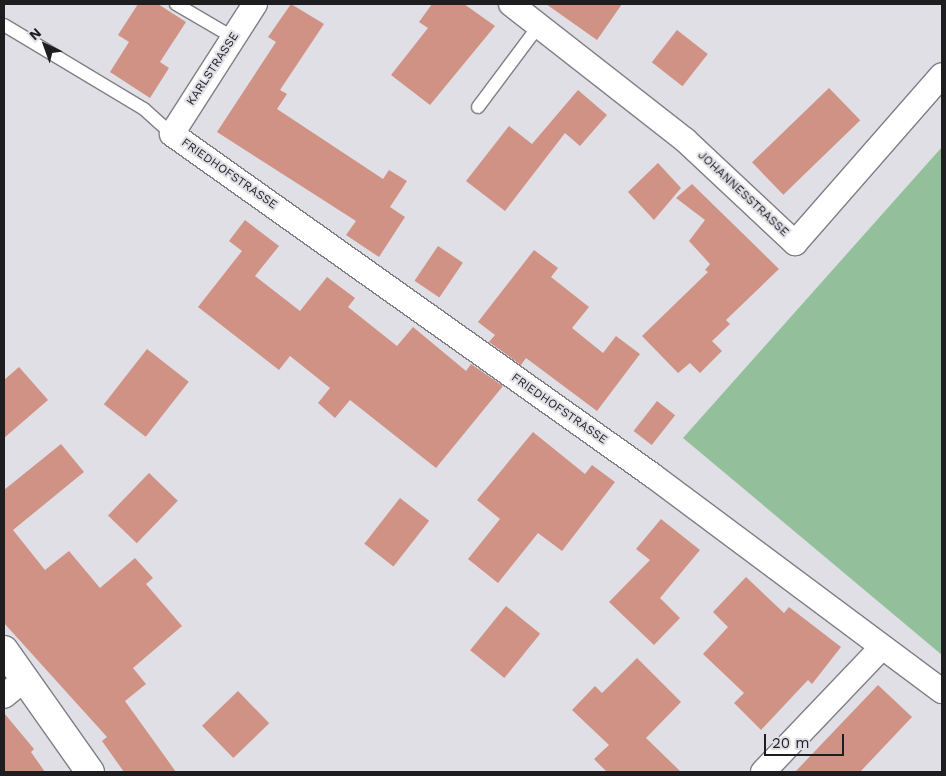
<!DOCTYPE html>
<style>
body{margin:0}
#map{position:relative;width:946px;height:776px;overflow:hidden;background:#e0dfe5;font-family:"Work Sans",sans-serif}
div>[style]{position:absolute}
.green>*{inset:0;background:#94bf9b}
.building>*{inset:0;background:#cf9285;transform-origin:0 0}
.roads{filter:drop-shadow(1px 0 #807f85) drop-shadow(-1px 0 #807f85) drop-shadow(0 1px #807f85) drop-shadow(0 -1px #807f85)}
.lane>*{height:12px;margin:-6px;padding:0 6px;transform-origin:6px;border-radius:6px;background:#fff}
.street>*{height:24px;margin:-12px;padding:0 12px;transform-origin:12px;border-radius:12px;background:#fff}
.secondary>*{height:28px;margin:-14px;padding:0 14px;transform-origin:14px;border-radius:14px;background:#fff}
span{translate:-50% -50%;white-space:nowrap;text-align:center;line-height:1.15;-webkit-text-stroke:4px #e0dfe5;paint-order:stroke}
.street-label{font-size:12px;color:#1e1e20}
.frame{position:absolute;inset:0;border:5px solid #1e1e20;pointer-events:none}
.north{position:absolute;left:20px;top:20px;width:50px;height:50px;-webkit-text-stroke:4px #e0dfe5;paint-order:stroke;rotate:318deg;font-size:14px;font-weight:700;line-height:20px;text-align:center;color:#1e1e20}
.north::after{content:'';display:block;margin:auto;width:18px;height:22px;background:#1e1e20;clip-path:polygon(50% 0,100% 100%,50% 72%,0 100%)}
.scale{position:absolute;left:764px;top:734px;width:80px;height:22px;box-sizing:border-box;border:2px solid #1e1e20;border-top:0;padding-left:6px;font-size:15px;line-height:18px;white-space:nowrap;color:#1e1e20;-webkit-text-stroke:4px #e0dfe5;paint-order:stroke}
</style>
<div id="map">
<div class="green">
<div style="clip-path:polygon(942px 147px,942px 655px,683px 438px)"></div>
</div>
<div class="building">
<div style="clip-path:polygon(138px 4px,158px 4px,186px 22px,160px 62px,169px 68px,150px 98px,110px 72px,129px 42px,118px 35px)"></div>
<div style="clip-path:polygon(291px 4px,324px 24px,280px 90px,287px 94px,277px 109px,383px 179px,389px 170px,407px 181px,390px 207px,405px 217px,379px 257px,346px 235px,356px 221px,217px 132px,276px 42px,268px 37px)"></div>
<div style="clip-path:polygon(432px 4px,464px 4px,495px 26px,430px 105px,391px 75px,428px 28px,419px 22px)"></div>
<div style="clip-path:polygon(546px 4px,622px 4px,597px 40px)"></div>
<div style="left:677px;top:30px;width:39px;height:41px;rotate:38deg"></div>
<div style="left:829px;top:88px;width:45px;height:107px;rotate:46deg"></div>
<div style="clip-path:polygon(578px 90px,607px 115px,580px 146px,565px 133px,505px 211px,466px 181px,509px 126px,532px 144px)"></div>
<div style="clip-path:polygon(658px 163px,681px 188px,654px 220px,628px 192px)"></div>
<div style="clip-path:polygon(692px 184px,779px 269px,726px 320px,730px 324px,712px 341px,722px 351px,700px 373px,690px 363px,678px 373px,642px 336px,708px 272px,705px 270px,710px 264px,689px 241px,705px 220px,676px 198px)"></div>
<div style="clip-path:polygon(245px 220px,279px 246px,255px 276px,300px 311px,327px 277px,355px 298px,348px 307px,397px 346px,413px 327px,466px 371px,471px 364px,503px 386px,436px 468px,350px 400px,335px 418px,318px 403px,330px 388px,290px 356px,279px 370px,198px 307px,242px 251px,229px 241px)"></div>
<div style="left:438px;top:246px;width:30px;height:42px;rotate:34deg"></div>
<div style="clip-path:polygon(534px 250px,558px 268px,551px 277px,589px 307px,572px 328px,603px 353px,616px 336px,640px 354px,597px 411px,526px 358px,521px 365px,489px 342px,495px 335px,478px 322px)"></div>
<div style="left:147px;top:349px;width:53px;height:70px;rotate:38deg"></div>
<div style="clip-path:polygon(19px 367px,48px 400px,4px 438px,4px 380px)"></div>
<div style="left:657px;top:401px;width:23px;height:38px;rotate:38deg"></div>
<div style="clip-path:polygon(533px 432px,585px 474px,592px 465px,615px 482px,562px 551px,538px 533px,498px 583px,468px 559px,500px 519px,477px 500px)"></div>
<div style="clip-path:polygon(61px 444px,84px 472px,13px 530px,45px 570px,69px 551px,100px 588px,135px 558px,153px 578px,146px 584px,182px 626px,133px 668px,146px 684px,125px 701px,176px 772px,124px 772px,102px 741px,107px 737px,4px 623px,4px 490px)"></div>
<div style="left:149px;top:473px;width:40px;height:59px;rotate:44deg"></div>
<div style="left:400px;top:498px;width:37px;height:58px;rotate:38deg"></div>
<div style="clip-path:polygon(661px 519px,700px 550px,660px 598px,680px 618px,654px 645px,609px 602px,650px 560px,636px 549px)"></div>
<div style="clip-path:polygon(746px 577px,784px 613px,789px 607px,841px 647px,812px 684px,808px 680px,761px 730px,734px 703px,744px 693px,703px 654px,728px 627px,713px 612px)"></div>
<div style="left:506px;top:606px;width:44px;height:57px;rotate:39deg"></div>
<div style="clip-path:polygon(637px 658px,681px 702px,646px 738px,681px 772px,607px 772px,594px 759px,609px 745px,572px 710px,595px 686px,602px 693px)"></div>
<div style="clip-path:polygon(878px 685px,912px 717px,860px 772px,795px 772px)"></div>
<div style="left:238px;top:691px;width:45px;height:50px;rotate:46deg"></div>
<div style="clip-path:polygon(4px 713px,34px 749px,31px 752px,45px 772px,4px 772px)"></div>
</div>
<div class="roads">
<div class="lane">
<div style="left:176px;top:4px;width:67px;rotate:30.4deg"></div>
<div style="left:4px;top:25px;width:163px;rotate:31deg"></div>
<div style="left:144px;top:109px;width:38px;rotate:42deg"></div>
<div style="left:478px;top:107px;width:104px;rotate:-53.2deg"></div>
</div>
<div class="street">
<div style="left:255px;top:4px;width:154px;rotate:122.6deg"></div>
<div style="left:172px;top:134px;width:589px;rotate:35.39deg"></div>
<div style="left:652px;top:475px;width:362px;rotate:36.7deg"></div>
<div style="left:511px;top:4px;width:221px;rotate:38deg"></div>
<div style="left:685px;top:140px;width:151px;rotate:43.1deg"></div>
<div style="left:795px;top:243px;width:223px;rotate:-48.8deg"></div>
<div style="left:4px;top:696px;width:27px;rotate:-39deg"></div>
<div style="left:763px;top:772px;width:171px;rotate:-46.4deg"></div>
</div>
<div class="secondary">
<div style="left:4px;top:650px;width:149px;rotate:54.8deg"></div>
</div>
</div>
<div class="street-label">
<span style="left:213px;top:69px;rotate:-57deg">KARLSTRASSE</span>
<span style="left:229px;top:174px;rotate:35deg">FRIEDHOFSTRASSE</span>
<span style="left:743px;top:194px;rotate:43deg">JOHANNESSTRASSE</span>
<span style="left:559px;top:409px;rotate:35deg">FRIEDHOFSTRASSE</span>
</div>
<div class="frame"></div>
<div class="north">N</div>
<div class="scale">20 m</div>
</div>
